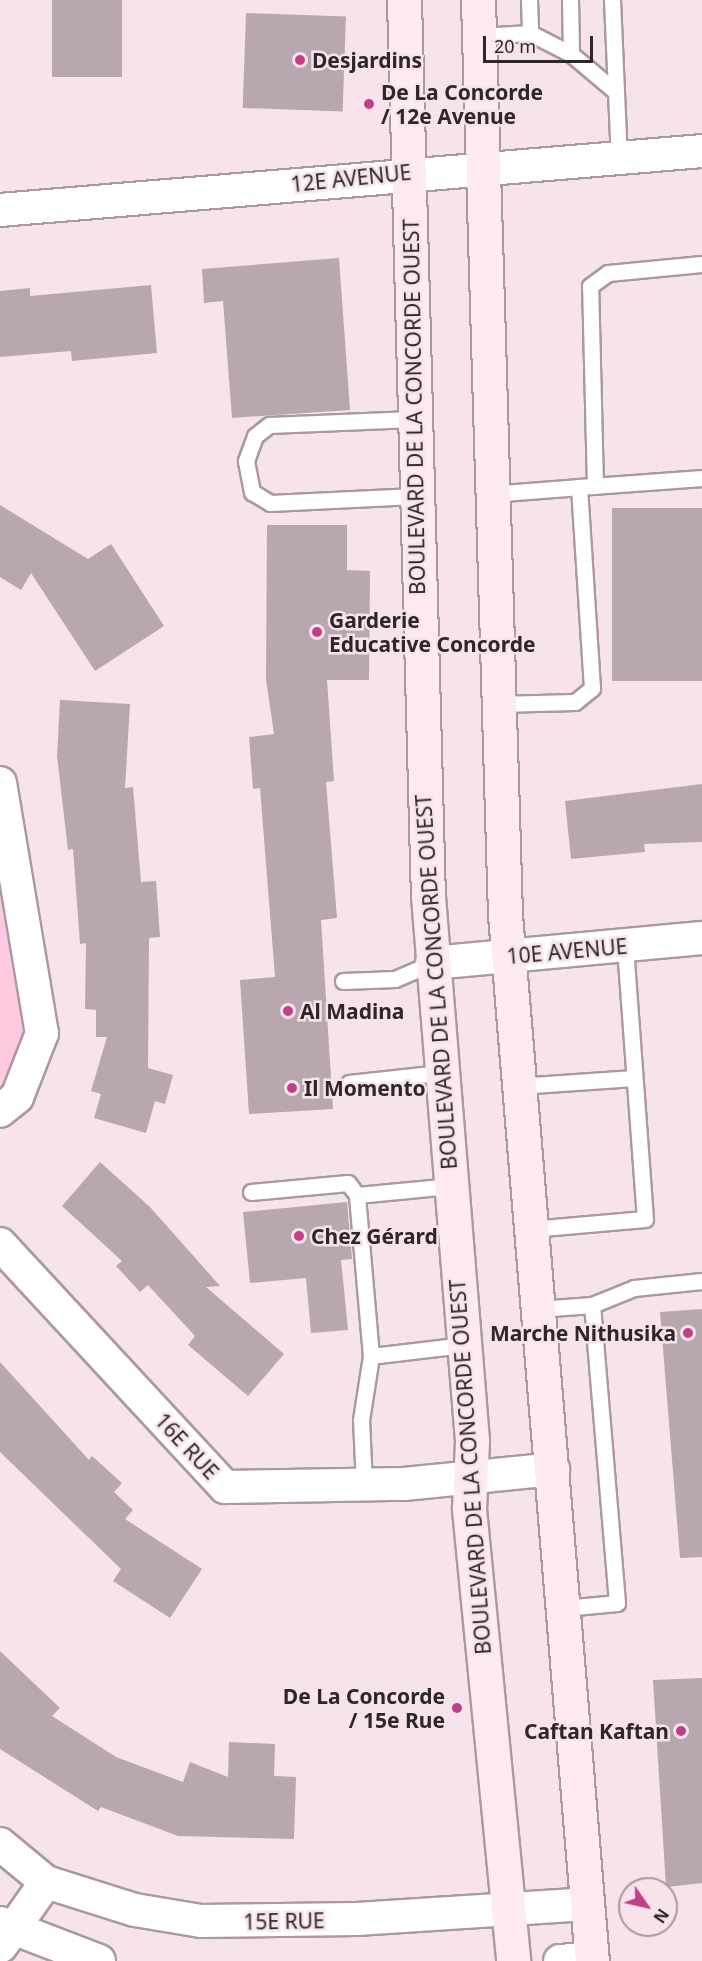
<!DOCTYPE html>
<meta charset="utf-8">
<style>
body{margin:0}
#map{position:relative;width:702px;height:1961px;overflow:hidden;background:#f6e3eb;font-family:"Noto Sans",sans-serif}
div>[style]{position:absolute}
.green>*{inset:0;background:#ffc9e2}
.building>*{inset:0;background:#b8a7ae;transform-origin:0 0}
.roads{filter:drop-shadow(2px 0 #aa99a1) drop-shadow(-2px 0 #aa99a1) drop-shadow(0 2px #aa99a1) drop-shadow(0 -2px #aa99a1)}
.lane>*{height:15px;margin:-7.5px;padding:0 7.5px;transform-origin:7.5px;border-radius:7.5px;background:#fff}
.street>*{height:32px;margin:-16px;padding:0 16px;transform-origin:16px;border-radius:16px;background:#fff}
.secondary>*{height:33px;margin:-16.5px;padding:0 16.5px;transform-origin:16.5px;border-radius:16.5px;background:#feeaf3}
.dots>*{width:16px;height:16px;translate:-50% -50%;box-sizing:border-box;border:3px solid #f6e3eb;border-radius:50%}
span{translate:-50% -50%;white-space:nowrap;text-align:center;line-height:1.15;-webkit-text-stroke:5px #f6e3eb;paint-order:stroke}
.poi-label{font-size:21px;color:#2e272a;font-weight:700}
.left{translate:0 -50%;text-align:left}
.right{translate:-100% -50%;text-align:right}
.street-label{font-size:21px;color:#2e272a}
.north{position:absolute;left:618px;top:1877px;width:60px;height:60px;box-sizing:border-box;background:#f6e3eb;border:2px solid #a6989e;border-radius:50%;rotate:124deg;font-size:16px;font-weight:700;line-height:24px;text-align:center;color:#2e272a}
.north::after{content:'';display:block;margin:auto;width:21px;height:27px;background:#c03f88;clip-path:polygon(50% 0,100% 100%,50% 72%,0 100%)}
.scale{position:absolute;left:483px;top:36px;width:110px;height:27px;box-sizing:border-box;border:3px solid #2e272a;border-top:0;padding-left:8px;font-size:18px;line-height:21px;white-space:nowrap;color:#2e272a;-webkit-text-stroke:4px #f6e3eb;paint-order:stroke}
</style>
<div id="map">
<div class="green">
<div style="clip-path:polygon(0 783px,42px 1033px,0 1111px)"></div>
</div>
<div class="building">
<div style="left:52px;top:0;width:70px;height:77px"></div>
<div style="left:246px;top:13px;width:100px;height:95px;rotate:2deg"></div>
<div style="clip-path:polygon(339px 258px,350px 410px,232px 418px,223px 301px,204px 303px,202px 269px)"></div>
<div style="clip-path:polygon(151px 285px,157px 353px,72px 361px,71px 351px,0 357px,0 291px,30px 288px,30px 296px)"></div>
<div style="clip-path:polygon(0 505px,88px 559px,111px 544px,164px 626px,95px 671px,31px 573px,21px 590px,0 577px)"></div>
<div style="left:702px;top:508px;width:173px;height:90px;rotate:90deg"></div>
<div style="clip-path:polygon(267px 525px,347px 525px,347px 570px,370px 571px,369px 680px,327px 680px,334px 781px,326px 782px,337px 918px,321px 920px,333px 1109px,249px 1114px,240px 980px,275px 977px,260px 788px,253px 789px,249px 737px,274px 734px,266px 679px)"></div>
<div style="clip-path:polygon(60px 700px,130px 704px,125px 788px,133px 787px,141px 882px,156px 881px,160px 937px,149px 938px,148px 1068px,173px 1075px,165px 1104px,155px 1101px,146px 1133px,94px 1118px,101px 1094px,91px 1091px,107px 1037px,96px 1037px,96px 1010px,85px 1009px,86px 943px,80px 944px,73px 849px,68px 850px,57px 756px)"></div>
<div style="clip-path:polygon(702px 784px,702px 842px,644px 844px,645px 852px,571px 859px,565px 801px)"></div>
<div style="clip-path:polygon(100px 1162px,150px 1207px,220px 1286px,206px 1287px,284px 1354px,248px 1396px,188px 1345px,195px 1336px,148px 1285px,140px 1292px,116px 1266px,122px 1261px,62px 1206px)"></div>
<div style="clip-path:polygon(347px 1202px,352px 1259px,341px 1260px,348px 1330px,311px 1333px,306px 1278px,250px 1283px,243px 1212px)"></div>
<div style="clip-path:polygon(702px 1309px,702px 1557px,680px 1558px,660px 1312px)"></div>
<div style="clip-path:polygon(0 1362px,89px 1460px,92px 1456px,122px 1483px,114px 1492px,133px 1510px,125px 1519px,202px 1569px,170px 1618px,113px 1581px,121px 1569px,0 1452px)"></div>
<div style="clip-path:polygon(0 1651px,60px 1708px,52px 1716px,116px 1757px,183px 1782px,190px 1762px,228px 1777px,229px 1742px,275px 1744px,274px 1776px,296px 1777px,294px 1839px,178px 1836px,101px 1807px,98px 1811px,0 1749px)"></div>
<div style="clip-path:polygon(702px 1678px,702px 1883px,666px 1887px,653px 1680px)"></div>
</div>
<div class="roads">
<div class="lane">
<div style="left:529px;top:0;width:33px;rotate:88deg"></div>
<div style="left:570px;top:0;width:54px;rotate:88.9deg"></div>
<div style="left:612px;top:0;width:158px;rotate:87.5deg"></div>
<div style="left:479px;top:36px;width:51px;rotate:-3.4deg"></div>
<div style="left:530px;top:33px;width:46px;rotate:27.1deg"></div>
<div style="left:571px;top:54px;width:57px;rotate:40.1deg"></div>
<div style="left:413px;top:419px;width:144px;rotate:177.6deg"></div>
<div style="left:269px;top:425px;width:18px;rotate:142deg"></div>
<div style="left:255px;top:436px;width:27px;rotate:110deg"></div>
<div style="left:246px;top:461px;width:32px;rotate:79deg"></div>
<div style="left:252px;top:492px;width:21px;rotate:31deg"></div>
<div style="left:270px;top:503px;width:145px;rotate:-2.8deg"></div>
<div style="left:595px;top:486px;width:200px;rotate:-91.4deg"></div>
<div style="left:590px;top:286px;width:22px;rotate:-36deg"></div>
<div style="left:608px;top:273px;width:94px;rotate:-5.5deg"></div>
<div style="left:491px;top:494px;width:88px;rotate:-4.5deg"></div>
<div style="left:498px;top:704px;width:77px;rotate:-1.5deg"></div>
<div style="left:575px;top:702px;width:22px;rotate:-39deg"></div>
<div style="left:592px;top:688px;width:201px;rotate:-93.7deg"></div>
<div style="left:579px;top:487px;width:123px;rotate:-4.2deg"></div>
<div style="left:343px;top:981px;width:52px;rotate:-2.2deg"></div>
<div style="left:395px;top:979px;width:40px;rotate:-23.4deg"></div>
<div style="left:349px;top:1083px;width:92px;rotate:-6.3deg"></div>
<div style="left:518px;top:1086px;width:116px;rotate:-3.9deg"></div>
<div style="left:251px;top:1192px;width:97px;rotate:-5.3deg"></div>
<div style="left:348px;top:1183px;width:15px;rotate:53deg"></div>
<div style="left:531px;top:1229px;width:114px;rotate:-5deg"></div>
<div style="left:645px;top:1219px;width:274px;rotate:-94.2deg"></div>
<div style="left:592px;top:1305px;width:45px;rotate:-22deg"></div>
<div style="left:634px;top:1288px;width:68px;rotate:-5.9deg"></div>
<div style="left:538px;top:1309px;width:54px;rotate:-4.2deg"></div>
<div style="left:592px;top:1305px;width:299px;rotate:85.2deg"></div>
<div style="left:617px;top:1603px;width:53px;rotate:174.6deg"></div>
<div style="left:371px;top:1356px;width:93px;rotate:-6.8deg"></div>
<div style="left:364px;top:1485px;width:65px;rotate:-92.6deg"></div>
<div style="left:361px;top:1420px;width:65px;rotate:-81.1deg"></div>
<div style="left:371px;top:1356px;width:162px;rotate:-95deg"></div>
<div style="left:357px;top:1195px;width:93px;rotate:-5.5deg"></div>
</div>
<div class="street">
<div style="left:0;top:210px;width:704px;rotate:-4.8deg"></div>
<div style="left:0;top:783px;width:254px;rotate:80.5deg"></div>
<div style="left:42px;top:1033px;width:69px;rotate:111.3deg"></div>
<div style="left:17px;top:1097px;width:22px;rotate:141deg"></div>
<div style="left:432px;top:963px;width:271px;rotate:-5.3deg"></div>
<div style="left:0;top:1244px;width:331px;rotate:47.2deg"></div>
<div style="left:225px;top:1487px;width:179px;rotate:-1deg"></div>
<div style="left:404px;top:1484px;width:150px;rotate:-5.7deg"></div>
<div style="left:0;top:1844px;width:60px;rotate:39.6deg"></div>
<div style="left:46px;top:1882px;width:93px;rotate:17.5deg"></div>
<div style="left:135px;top:1910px;width:67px;rotate:9.5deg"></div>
<div style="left:201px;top:1921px;width:156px;rotate:-0.7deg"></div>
<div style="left:357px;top:1919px;width:230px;rotate:-3.7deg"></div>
<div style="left:0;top:1923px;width:106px;rotate:21deg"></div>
<div style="left:1px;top:1946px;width:78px;rotate:-54.9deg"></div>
<div style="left:560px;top:1961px;width:32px;rotate:-5deg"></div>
</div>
<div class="secondary">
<div style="left:404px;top:0;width:896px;rotate:88.47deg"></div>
<div style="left:428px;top:896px;width:547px;rotate:85.38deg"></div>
<div style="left:472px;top:1441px;width:68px;rotate:92.5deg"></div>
<div style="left:469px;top:1509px;width:454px;rotate:84.4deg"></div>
<div style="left:478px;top:0;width:915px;rotate:88.31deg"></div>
<div style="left:505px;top:915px;width:1050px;rotate:85.25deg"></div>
</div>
</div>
<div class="dots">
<div style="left:300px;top:60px;background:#c03f88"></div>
<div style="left:369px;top:104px;background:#c03f88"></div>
<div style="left:317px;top:632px;background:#c03f88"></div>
<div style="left:288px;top:1011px;background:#c03f88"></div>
<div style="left:292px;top:1088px;background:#c03f88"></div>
<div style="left:299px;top:1236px;background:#c03f88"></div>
<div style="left:688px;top:1333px;background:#c03f88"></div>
<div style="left:457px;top:1708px;background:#c03f88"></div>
<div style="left:681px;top:1731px;background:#c03f88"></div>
</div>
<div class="poi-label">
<span class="left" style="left:312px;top:60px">Desjardins</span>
<span class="left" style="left:381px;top:104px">De La Concorde<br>/ 12e Avenue</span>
<span class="left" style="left:329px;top:632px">Garderie<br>Educative Concorde</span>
<span class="left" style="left:300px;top:1011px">Al Madina</span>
<span class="left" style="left:304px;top:1088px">Il Momento</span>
<span class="left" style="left:311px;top:1236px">Chez Gérard</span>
<span class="right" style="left:676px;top:1333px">Marche Nithusika</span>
<span class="right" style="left:445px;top:1708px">De La Concorde<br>/ 15e Rue</span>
<span class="right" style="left:669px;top:1731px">Caftan Kaftan</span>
</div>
<div class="street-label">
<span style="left:351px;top:178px;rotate:-6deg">12E AVENUE</span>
<span style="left:414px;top:407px;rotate:-91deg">BOULEVARD DE LA CONCORDE OUEST</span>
<span style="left:567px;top:951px;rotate:-5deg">10E AVENUE</span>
<span style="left:436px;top:982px;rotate:-94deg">BOULEVARD DE LA CONCORDE OUEST</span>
<span style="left:187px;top:1446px;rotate:47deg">16E RUE</span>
<span style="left:470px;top:1467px;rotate:-94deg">BOULEVARD DE LA CONCORDE OUEST</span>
<span style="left:284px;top:1921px;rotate:-1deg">15E RUE</span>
</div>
<div class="north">N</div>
<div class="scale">20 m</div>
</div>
